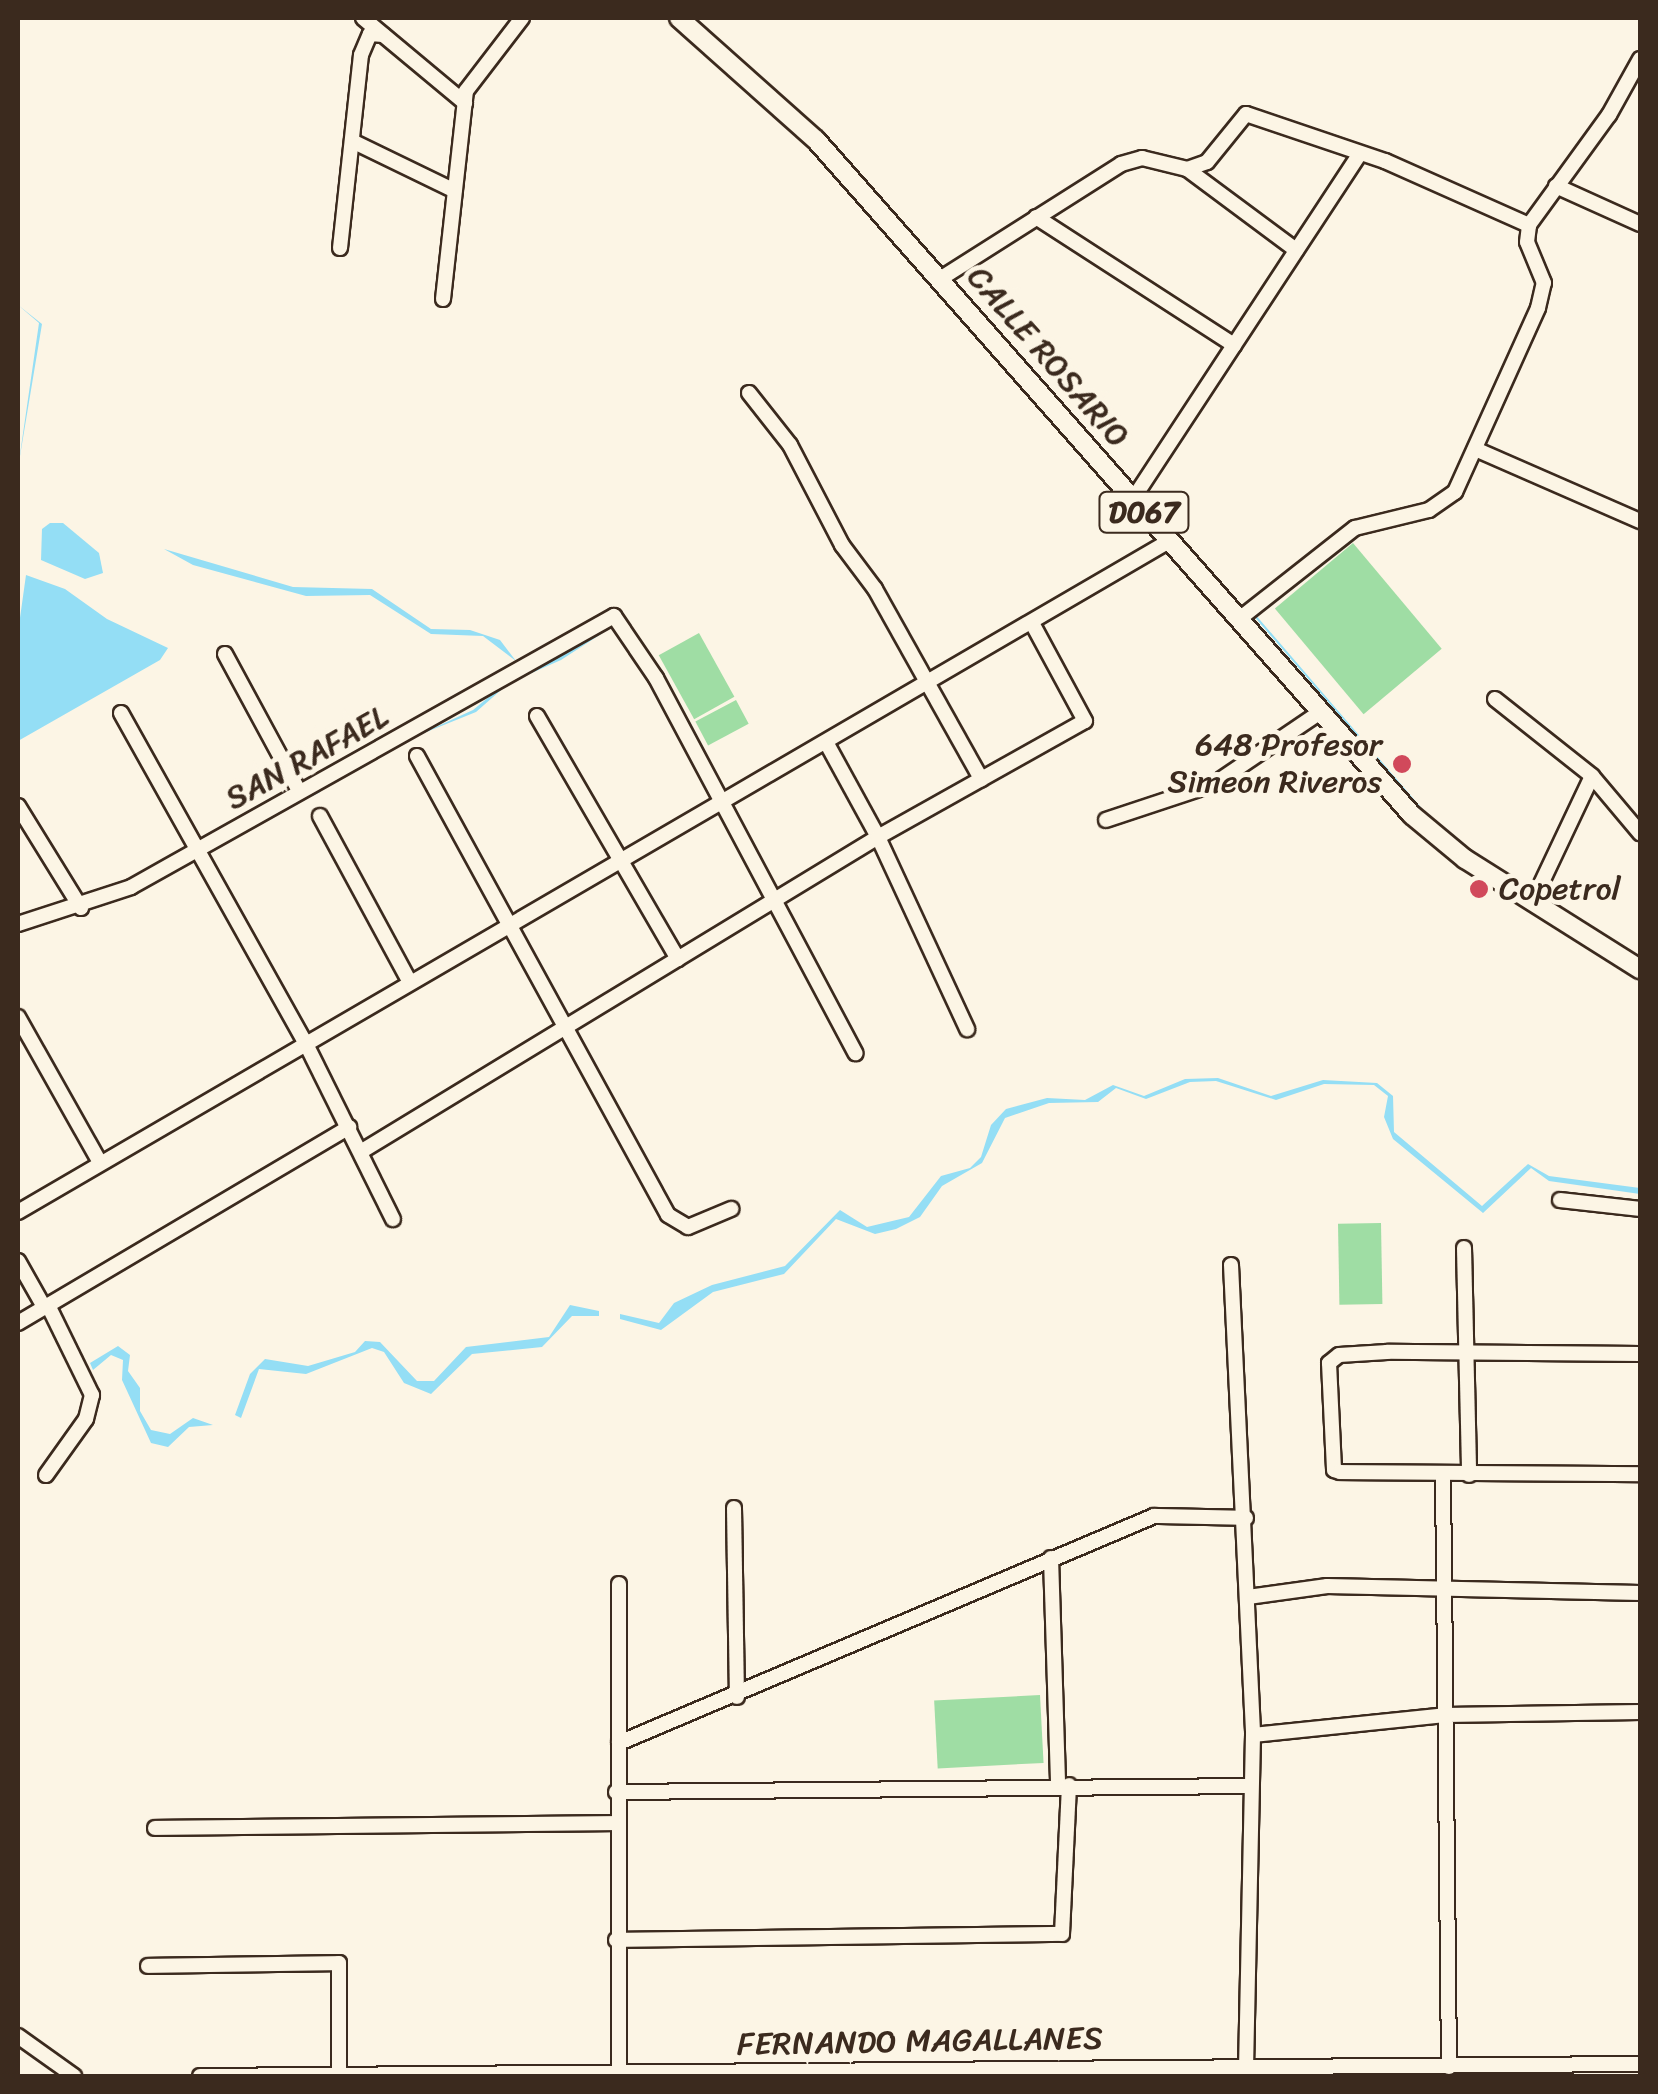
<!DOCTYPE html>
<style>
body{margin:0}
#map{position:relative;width:1658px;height:2094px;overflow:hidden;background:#fcf5e5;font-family:Sriracha,sans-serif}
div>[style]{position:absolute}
.green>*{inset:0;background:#9fdda4;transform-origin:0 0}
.water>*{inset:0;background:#94def5}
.stream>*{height:2.5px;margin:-1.25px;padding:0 1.25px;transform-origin:1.25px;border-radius:1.25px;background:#94def5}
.roads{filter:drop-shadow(2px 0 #3b2a1e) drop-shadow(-2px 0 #3b2a1e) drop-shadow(0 2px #3b2a1e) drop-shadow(0 -2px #3b2a1e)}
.minor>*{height:14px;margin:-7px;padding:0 7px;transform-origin:7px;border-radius:7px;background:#fcf5e5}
.major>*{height:18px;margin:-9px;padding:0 9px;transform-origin:9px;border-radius:9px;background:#fcf5e5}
.dots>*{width:28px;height:28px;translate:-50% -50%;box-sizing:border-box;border:5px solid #fcf5e5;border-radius:50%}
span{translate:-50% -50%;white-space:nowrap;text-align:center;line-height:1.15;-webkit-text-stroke:10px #fcf5e5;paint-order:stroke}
.shield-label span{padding:2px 8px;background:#fcf5e5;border:2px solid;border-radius:8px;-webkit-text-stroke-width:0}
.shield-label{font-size:30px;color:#3b2a1e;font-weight:700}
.street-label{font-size:32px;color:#3b2a1e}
.poi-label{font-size:32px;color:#3b2a1e}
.right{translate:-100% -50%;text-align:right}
.left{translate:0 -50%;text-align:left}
.frame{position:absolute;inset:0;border:20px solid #3b2a1e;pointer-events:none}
</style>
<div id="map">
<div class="green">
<div style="left:1353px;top:543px;width:138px;height:102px;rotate:50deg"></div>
<div style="left:699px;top:633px;width:73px;height:46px;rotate:61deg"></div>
<div style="left:736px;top:700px;width:27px;height:46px;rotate:62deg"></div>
<div style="left:1381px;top:1223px;width:81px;height:43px;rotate:89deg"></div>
<div style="left:1040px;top:1695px;width:68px;height:106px;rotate:87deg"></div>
</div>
<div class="water">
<div style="clip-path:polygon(18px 305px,42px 324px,18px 468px,39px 323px)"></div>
<div style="clip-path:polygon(1479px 457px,1625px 519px,1640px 531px,1480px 458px,1465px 490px,1459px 498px,1451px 504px,1420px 517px,1398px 523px,1356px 532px,1254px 613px,1425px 812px,1478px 856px,1424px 813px,1252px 614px,1355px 532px,1451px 503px)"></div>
<div style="clip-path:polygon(50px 523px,63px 523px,99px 553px,103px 573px,85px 579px,41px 560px,42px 529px)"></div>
<div style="clip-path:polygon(164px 549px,293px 587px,372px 589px,431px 629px,470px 630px,500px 640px,516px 661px,483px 636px,431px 634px,370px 595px,306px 596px,193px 565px)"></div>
<div style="clip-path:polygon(26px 575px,65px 589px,107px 619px,168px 648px,160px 660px,18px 741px,18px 632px)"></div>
<div style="clip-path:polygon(615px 625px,561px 660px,509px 683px,476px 712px,414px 737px,473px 710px,513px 677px)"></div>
<div style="clip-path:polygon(1218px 1078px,1271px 1096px,1323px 1080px,1377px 1083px,1393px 1096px,1394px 1132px,1482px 1206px,1528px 1164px,1549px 1176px,1640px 1188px,1640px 1194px,1549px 1181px,1531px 1168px,1483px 1213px,1393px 1139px,1384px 1117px,1388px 1096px,1374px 1085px,1324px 1084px,1276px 1100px,1216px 1081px,1190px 1082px,1146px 1099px,1116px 1088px,1098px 1102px,1049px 1103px,1005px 1118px,982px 1163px,942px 1186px,920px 1217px,896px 1229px,875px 1234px,836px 1219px,784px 1274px,713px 1292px,661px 1330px,620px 1319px,620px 1314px,659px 1323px,674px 1303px,712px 1285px,785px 1266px,840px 1210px,867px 1227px,909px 1217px,941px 1176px,970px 1168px,981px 1157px,991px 1125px,1006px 1109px,1047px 1098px,1085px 1100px,1113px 1085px,1144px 1096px,1185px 1079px)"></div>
<div style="clip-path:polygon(570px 1305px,599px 1311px,599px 1316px,572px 1316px,542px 1347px,472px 1354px,431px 1394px,404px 1383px,384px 1352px,372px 1348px,306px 1374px,259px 1369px,241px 1418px,235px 1415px,250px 1374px,265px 1359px,308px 1366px,355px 1352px,365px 1341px,380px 1342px,417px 1381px,434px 1381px,466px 1347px,549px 1337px)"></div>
<div style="clip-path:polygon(118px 1346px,130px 1355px,128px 1371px,140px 1388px,140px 1411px,151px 1430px,170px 1434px,193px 1418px,213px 1425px,189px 1427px,168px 1447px,151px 1443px,122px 1380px,123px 1360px,111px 1355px,93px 1370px,90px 1363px)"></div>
</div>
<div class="stream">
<div style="left:310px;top:795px;width:9px;rotate:-27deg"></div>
</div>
<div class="roads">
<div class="minor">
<div style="left:363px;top:18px;width:133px;rotate:39.8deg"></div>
<div style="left:352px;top:141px;width:114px;rotate:25.9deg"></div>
<div style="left:1187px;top:169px;width:21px;rotate:-19deg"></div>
<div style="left:1207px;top:162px;width:62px;rotate:-50.9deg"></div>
<div style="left:1246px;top:114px;width:147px;rotate:18.7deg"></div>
<div style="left:1385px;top:161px;width:158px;rotate:24deg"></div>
<div style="left:1556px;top:186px;width:92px;rotate:24.3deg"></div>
<div style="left:1036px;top:217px;width:236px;rotate:32.9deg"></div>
<div style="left:340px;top:248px;width:194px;rotate:-83.8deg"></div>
<div style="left:361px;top:55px;width:23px;rotate:-67deg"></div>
<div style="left:370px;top:34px;width:13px;rotate:4deg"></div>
<div style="left:940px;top:279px;width:214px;rotate:-32.4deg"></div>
<div style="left:1121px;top:164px;width:22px;rotate:-16deg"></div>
<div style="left:1142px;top:158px;width:46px;rotate:13.7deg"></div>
<div style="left:1187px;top:169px;width:136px;rotate:36.6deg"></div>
<div style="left:443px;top:299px;width:209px;rotate:-83.7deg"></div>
<div style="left:466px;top:91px;width:92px;rotate:-52.5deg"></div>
<div style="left:749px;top:393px;width:66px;rotate:51.7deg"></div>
<div style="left:790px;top:445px;width:113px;rotate:62.5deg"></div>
<div style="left:842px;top:545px;width:55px;rotate:53.1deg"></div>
<div style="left:875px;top:589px;width:218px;rotate:60.8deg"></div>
<div style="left:1475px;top:449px;width:180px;rotate:23.6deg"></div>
<div style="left:1133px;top:499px;width:412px;rotate:-56.7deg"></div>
<div style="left:1238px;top:620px;width:149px;rotate:-38.2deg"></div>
<div style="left:1355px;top:528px;width:76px;rotate:-13.7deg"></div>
<div style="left:1429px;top:510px;width:32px;rotate:-35deg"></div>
<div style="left:1455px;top:492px;width:202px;rotate:-65.7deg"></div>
<div style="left:1538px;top:308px;width:26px;rotate:-77deg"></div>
<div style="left:1544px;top:283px;width:44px;rotate:-112.5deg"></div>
<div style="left:1527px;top:242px;width:17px;rotate:-83deg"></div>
<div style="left:1529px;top:225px;width:136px;rotate:-54deg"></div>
<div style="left:1609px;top:115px;width:64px;rotate:-61deg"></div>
<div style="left:225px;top:654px;width:156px;rotate:61.6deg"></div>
<div style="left:1495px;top:699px;width:124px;rotate:38.4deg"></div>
<div style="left:1592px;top:776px;width:75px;rotate:49.9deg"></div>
<div style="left:121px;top:713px;width:375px;rotate:60.8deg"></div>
<div style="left:304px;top:1040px;width:200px;rotate:63.6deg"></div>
<div style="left:537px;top:716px;width:281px;rotate:59.9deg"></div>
<div style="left:826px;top:742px;width:108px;rotate:61.3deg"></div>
<div style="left:878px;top:837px;width:212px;rotate:65.1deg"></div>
<div style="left:417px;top:756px;width:523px;rotate:61.33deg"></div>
<div style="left:668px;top:1215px;width:23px;rotate:31deg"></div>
<div style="left:688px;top:1227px;width:47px;rotate:-22.7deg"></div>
<div style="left:18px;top:806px;width:120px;rotate:58.3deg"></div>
<div style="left:320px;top:816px;width:185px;rotate:61.6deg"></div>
<div style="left:1106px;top:820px;width:114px;rotate:-18.4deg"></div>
<div style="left:1214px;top:784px;width:127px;rotate:-34.1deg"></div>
<div style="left:1532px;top:903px;width:140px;rotate:-64.7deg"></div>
<div style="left:18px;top:924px;width:119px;rotate:-18.1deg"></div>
<div style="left:131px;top:887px;width:554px;rotate:-29.3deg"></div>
<div style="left:614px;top:616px;width:75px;rotate:55.9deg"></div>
<div style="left:656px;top:678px;width:425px;rotate:62deg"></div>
<div style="left:18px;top:1017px;width:165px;rotate:60.6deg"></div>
<div style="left:362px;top:1151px;width:604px;rotate:-31.32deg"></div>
<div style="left:878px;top:837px;width:237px;rotate:-29.3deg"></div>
<div style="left:1085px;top:721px;width:109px;rotate:-118.4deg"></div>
<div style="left:1560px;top:1200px;width:81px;rotate:6.4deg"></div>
<div style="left:18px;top:1212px;width:1332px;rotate:-30.24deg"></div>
<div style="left:1464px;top:1248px;width:227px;rotate:88.7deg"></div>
<div style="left:18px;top:1261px;width:53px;rotate:60.5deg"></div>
<div style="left:1231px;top:1265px;width:471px;rotate:87.3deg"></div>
<div style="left:1253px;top:1735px;width:341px;rotate:91.2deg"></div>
<div style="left:18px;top:1323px;width:385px;rotate:-30.6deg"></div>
<div style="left:1640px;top:1354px;width:253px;rotate:-179.5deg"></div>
<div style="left:1387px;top:1352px;width:48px;rotate:176.4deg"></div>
<div style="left:1339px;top:1355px;width:13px;rotate:141deg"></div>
<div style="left:1329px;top:1363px;width:107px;rotate:87.3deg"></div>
<div style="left:1334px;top:1470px;width:6px;rotate:18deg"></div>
<div style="left:1340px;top:1472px;width:300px;rotate:0.4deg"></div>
<div style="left:1443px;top:1474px;width:593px;rotate:89.42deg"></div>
<div style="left:46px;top:1475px;width:69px;rotate:-54.5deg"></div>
<div style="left:86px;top:1419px;width:25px;rotate:-76deg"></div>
<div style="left:92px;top:1395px;width:100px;rotate:-116.1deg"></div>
<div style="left:734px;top:1508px;width:189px;rotate:89.1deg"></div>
<div style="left:1051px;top:1558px;width:227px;rotate:88.2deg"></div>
<div style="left:619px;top:1584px;width:492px;rotate:90deg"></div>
<div style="left:1248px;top:1597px;width:80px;rotate:-7.9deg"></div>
<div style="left:1327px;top:1586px;width:313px;rotate:1.3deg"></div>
<div style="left:1253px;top:1735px;width:193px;rotate:-5.9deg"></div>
<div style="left:1445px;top:1715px;width:195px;rotate:-0.9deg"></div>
<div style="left:619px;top:1743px;width:581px;rotate:-22.99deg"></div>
<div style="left:1154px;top:1516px;width:92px;rotate:1.2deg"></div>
<div style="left:616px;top:1792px;width:632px;rotate:-0.54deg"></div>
<div style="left:155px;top:1828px;width:459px;rotate:-0.6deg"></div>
<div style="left:616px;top:1940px;width:446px;rotate:-0.8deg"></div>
<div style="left:1062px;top:1934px;width:149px;rotate:-87.3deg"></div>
<div style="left:148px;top:1966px;width:191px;rotate:-0.9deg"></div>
<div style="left:339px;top:1963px;width:109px;rotate:90deg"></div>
<div style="left:18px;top:2036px;width:69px;rotate:35.5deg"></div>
<div style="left:200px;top:2076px;width:1440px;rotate:-0.48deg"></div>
</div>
<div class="major">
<div style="left:679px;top:18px;width:183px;rotate:41.7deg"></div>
<div style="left:816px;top:140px;width:900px;rotate:48.56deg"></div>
<div style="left:1412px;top:815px;width:69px;rotate:39.7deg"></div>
<div style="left:1465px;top:859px;width:207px;rotate:32.2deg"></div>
</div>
</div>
<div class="dots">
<div style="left:1402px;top:764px;background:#d1495b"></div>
<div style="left:1479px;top:889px;background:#d1495b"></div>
</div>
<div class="shield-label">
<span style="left:1144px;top:512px">D067</span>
</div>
<div class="street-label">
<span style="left:1048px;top:357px;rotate:49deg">CALLE ROSARIO</span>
<span style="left:307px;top:758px;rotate:-29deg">SAN RAFAEL</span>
<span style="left:920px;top:2042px;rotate:-1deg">FERNANDO MAGALLANES</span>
</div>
<div class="poi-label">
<span class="right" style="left:1382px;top:764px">648 Profesor<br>Simeon Riveros</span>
<span class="left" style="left:1499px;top:889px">Copetrol</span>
</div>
<div class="frame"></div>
</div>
